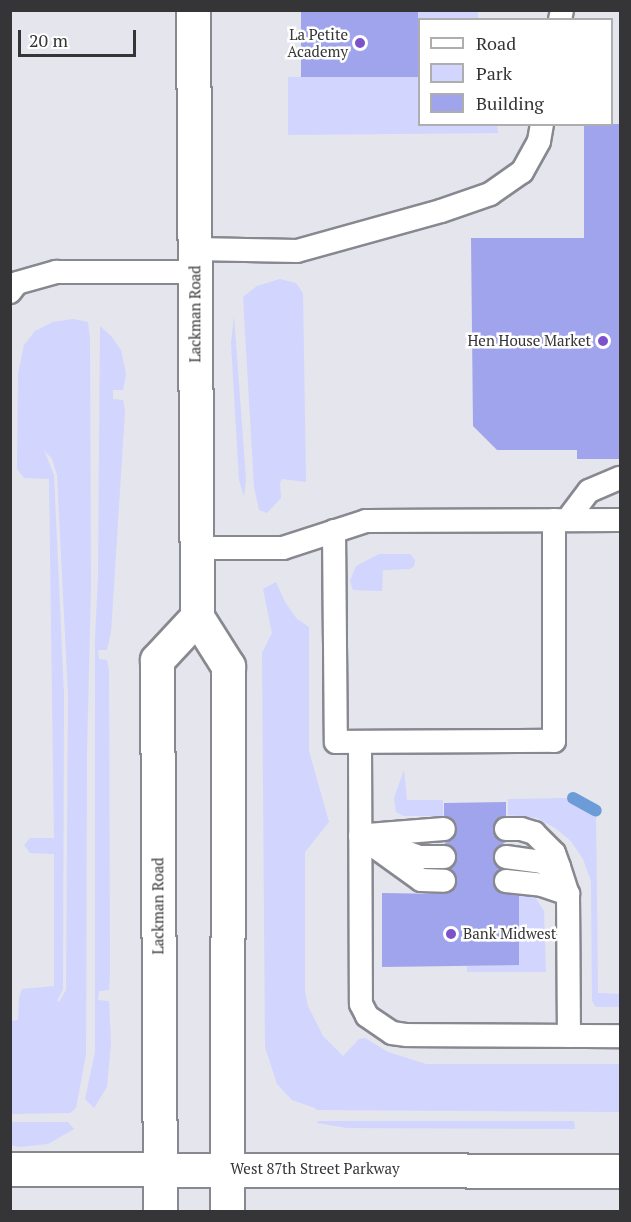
<!DOCTYPE html>
<style>
body{margin:0}
#map{position:relative;width:631px;height:1222px;overflow:hidden;background:#e4e5ed;font-family:"PT Serif",serif}
div>[style]{position:absolute}
.green>*{inset:0;background:#d2d5fd}
.stream>*{height:12px;margin:-6px;padding:0 6px;transform-origin:6px;border-radius:6px;background:#6b9cd7}
.building>*{inset:0;background:#a0a4ec;transform-origin:0 0}
.roads{filter:drop-shadow(2px 0 #888890) drop-shadow(-2px 0 #888890) drop-shadow(0 2px #888890) drop-shadow(0 -2px #888890)}
.lane>*{height:22px;margin:-11px;padding:0 11px;transform-origin:11px;border-radius:11px;background:#fff}
.secondary>*{height:33px;margin:-16.5px;padding:0 16.5px;transform-origin:16.5px;border-radius:16.5px;background:#fff}
.primary>*{height:33px;margin:-16.5px;padding:0 16.5px;transform-origin:16.5px;border-radius:16.5px;background:#fff}
.dots>*{width:16px;height:16px;translate:-50% -50%;box-sizing:border-box;border:3px solid #fff;border-radius:50%}
span{translate:-50% -50%;white-space:nowrap;text-align:center;line-height:1.15;-webkit-text-stroke:5px #fff;paint-order:stroke}
.poi-label{font-size:15px;color:#353538}
.right{translate:-100% -50%;text-align:right}
.left{translate:0 -50%;text-align:left}
.street-label{font-size:15px;color:#353538}
.frame{position:absolute;inset:0;border:12px solid #353538;pointer-events:none}
.legend{position:absolute;left:418px;top:18px;width:195px;height:108px;box-sizing:border-box;background:#fff;border:2px solid #aeaeaf;margin:0;padding:8px 10px;list-style:none;font-size:18px;color:#353538}
.legend li{display:flex;align-items:center;gap:12px;height:30px}
.legend b{width:30px;border:2px solid #aeaeaf}
.scale{position:absolute;left:18px;top:30px;width:118px;height:27px;box-sizing:border-box;border:3px solid #353538;border-top:0;padding-left:8px;font-size:18px;line-height:21px;white-space:nowrap;color:#353538;-webkit-text-stroke:4px #fff;paint-order:stroke}
</style>
<div id="map">
<div class="green">
<div style="clip-path:polygon(418px 11px,478px 11px,478px 19px,420px 20px,420px 124px,497px 125px,498px 133px,288px 135px,288px 77px,419px 76px)"></div>
<div style="clip-path:polygon(280px 279px,296px 283px,303px 293px,306px 482px,282px 479px,280px 483px,281px 498px,267px 513px,259px 510px,254px 487px,243px 297px,257px 286px)"></div>
<div style="clip-path:polygon(234px 316px,246px 480px,244px 496px,239px 480px,231px 343px)"></div>
<div style="clip-path:polygon(evenodd,73px 319px,88px 322px,90px 339px,91px 586px,87px 750px,86px 1054px,76px 1108px,70px 1113px,11px 1114px,11px 1021px,18px 1020px,19px 998px,22px 989px,54px 986px,54px 854px,30px 853px,24px 845px,30px 838px,54px 838px,49px 479px,24px 478px,17px 469px,18px 374px,24px 345px,35px 331px,53px 322px,73px 319px,44px 450px,52px 459px,57px 475px,68px 695px,66px 990px,59px 1002px,57px 1001px,63px 989px,64px 694px,54px 475px,44px 450px)"></div>
<div style="clip-path:polygon(100px 326px,111px 336px,121px 350px,126px 374px,123px 390px,113px 390px,113px 399px,123px 400px,125px 411px,111px 632px,107px 650px,98px 650px,99px 659px,107px 660px,109px 670px,110px 973px,109px 990px,99px 991px,98px 1000px,109px 1001px,111px 1043px,107px 1087px,94px 1108px,85px 1099px,95px 1052px,95px 640px,98px 577px)"></div>
<div style="clip-path:polygon(379px 554px,410px 554px,415px 560px,414px 566px,410px 569px,383px 570px,382px 591px,353px 590px,350px 581px,356px 566px)"></div>
<div style="clip-path:polygon(276px 582px,285px 602px,297px 619px,309px 627px,309px 751px,329px 822px,305px 852px,305px 991px,308px 1006px,323px 1036px,343px 1056px,359px 1039px,365px 1038px,388px 1052px,426px 1064px,620px 1064px,620px 1112px,316px 1110px,315px 1108px,292px 1100px,277px 1084px,265px 1047px,262px 653px,272px 633px,263px 589px)"></div>
<div style="clip-path:polygon(404px 770px,407px 800px,443px 800px,443px 816px,404px 816px,396px 812px,394px 798px)"></div>
<div style="clip-path:polygon(570px 798px,596px 815px,598px 993px,620px 994px,620px 1007px,596px 1007px,592px 1001px,591px 881px,583px 859px,571px 841px,555px 828px,537px 818px,508px 815px,508px 799px)"></div>
<div style="clip-path:polygon(519px 892px,535px 897px,544px 911px,546px 972px,467px 972px,467px 966px,519px 965px)"></div>
<div style="clip-path:polygon(318px 1121px,574px 1121px,575px 1129px,347px 1128px,317px 1123px)"></div>
<div style="clip-path:polygon(11px 1122px,68px 1122px,74px 1129px,48px 1144px,19px 1147px,11px 1145px)"></div>
</div>
<div class="stream">
<div style="left:573px;top:798px;width:26px;rotate:29deg"></div>
</div>
<div class="building">
<div style="left:301px;top:10px;width:117px;height:67px"></div>
<div style="clip-path:polygon(584px 124px,621px 124px,621px 459px,577px 459px,577px 450px,497px 450px,473px 426px,471px 238px,584px 238px)"></div>
<div style="clip-path:polygon(506px 802px,506px 816px,499px 818px,493px 828px,495px 836px,506px 842px,496px 848px,493px 855px,494px 863px,500px 869px,493px 880px,499px 892px,519px 896px,519px 965px,382px 967px,382px 893px,443px 894px,456px 888px,456px 875px,450px 869px,455px 864px,457px 856px,455px 850px,444px 843px,452px 840px,457px 827px,455px 821px,444px 816px,444px 803px)"></div>
</div>
<div class="roads">
<div class="lane">
<div style="left:560px;top:20px;width:10px;rotate:-79deg"></div>
<div style="left:195px;top:249px;width:102px;rotate:1.1deg"></div>
<div style="left:297px;top:251px;width:149px;rotate:-15.5deg"></div>
<div style="left:441px;top:211px;width:52px;rotate:-19.1deg"></div>
<div style="left:490px;top:194px;width:39px;rotate:-35deg"></div>
<div style="left:522px;top:172px;width:35px;rotate:-61deg"></div>
<div style="left:539px;top:141px;width:17px;rotate:-80deg"></div>
<div style="left:10px;top:292px;width:11px;rotate:-52deg"></div>
<div style="left:17px;top:283px;width:41px;rotate:-15.8deg"></div>
<div style="left:56px;top:272px;width:139px"></div>
<div style="left:567px;top:520px;width:36px;rotate:-53deg"></div>
<div style="left:589px;top:491px;width:34px;rotate:-23deg"></div>
<div style="left:334px;top:531px;width:211px;rotate:89.5deg"></div>
<div style="left:336px;top:742px;width:218px;rotate:-0.3deg"></div>
<div style="left:554px;top:741px;width:221px;rotate:-90deg"></div>
<div style="left:196px;top:548px;width:87px"></div>
<div style="left:283px;top:548px;width:87px;rotate:-18deg"></div>
<div style="left:366px;top:521px;width:254px;rotate:-0.2deg"></div>
<div style="left:360px;top:742px;width:262px;rotate:89.8deg"></div>
<div style="left:361px;top:1004px;width:13px;rotate:63deg"></div>
<div style="left:367px;top:1016px;width:30px;rotate:34deg"></div>
<div style="left:392px;top:1033px;width:15px;rotate:8deg"></div>
<div style="left:407px;top:1035px;width:213px;rotate:0.3deg"></div>
<div style="left:506px;top:829px;width:15px"></div>
<div style="left:521px;top:829px;width:14px;rotate:17deg"></div>
<div style="left:534px;top:833px;width:28px;rotate:45deg"></div>
<div style="left:554px;top:853px;width:15px;rotate:70deg"></div>
<div style="left:559px;top:867px;width:28px;rotate:72deg"></div>
<div style="left:568px;top:894px;width:142px;rotate:89.6deg"></div>
<div style="left:368px;top:835px;width:76px;rotate:-4.5deg"></div>
<div style="left:360px;top:836px;width:75px;rotate:35.8deg"></div>
<div style="left:421px;top:880px;width:23px;rotate:2deg"></div>
<div style="left:384px;top:844px;width:38px;rotate:20deg"></div>
<div style="left:420px;top:857px;width:24px"></div>
<div style="left:506px;top:857px;width:37px;rotate:8deg"></div>
<div style="left:543px;top:862px;width:14px;rotate:39deg"></div>
<div style="left:554px;top:871px;width:14px;rotate:60deg"></div>
<div style="left:506px;top:881px;width:36px;rotate:6deg"></div>
<div style="left:542px;top:885px;width:28px;rotate:19deg"></div>
</div>
<div class="secondary">
<div style="left:193px;top:10px;width:607px;rotate:89.62deg"></div>
<div style="left:197px;top:617px;width:58px;rotate:57.7deg"></div>
<div style="left:228px;top:666px;width:546px;rotate:90.1deg"></div>
<div style="left:160px;top:1212px;width:552px;rotate:-90.31deg"></div>
<div style="left:157px;top:660px;width:59px;rotate:-47.1deg"></div>
</div>
<div class="primary">
<div style="left:10px;top:1169px;width:610px;rotate:0.19deg"></div>
</div>
</div>
<div class="dots">
<div style="left:360px;top:43px;background:#7d51ca"></div>
<div style="left:603px;top:341px;background:#7d51ca"></div>
<div style="left:451px;top:934px;background:#7d51ca"></div>
</div>
<div class="poi-label">
<span class="right" style="left:348px;top:43px">La Petite<br>Academy</span>
<span class="right" style="left:591px;top:341px">Hen House Market</span>
<span class="left" style="left:463px;top:934px">Bank Midwest</span>
</div>
<div class="street-label">
<span style="left:195px;top:314px;rotate:-90deg">Lackman Road</span>
<span style="left:158px;top:906px;rotate:-90deg">Lackman Road</span>
<span style="left:315px;top:1169px">West 87th Street Parkway</span>
</div>
<div class="frame"></div>
<ul class="legend">
<li><b style="height:8px;background:#fff"></b>Road</li>
<li><b style="height:16px;background:#d2d5fd"></b>Park</li>
<li><b style="height:16px;background:#a0a4ec"></b>Building</li>
</ul>
<div class="scale">20 m</div>
</div>
